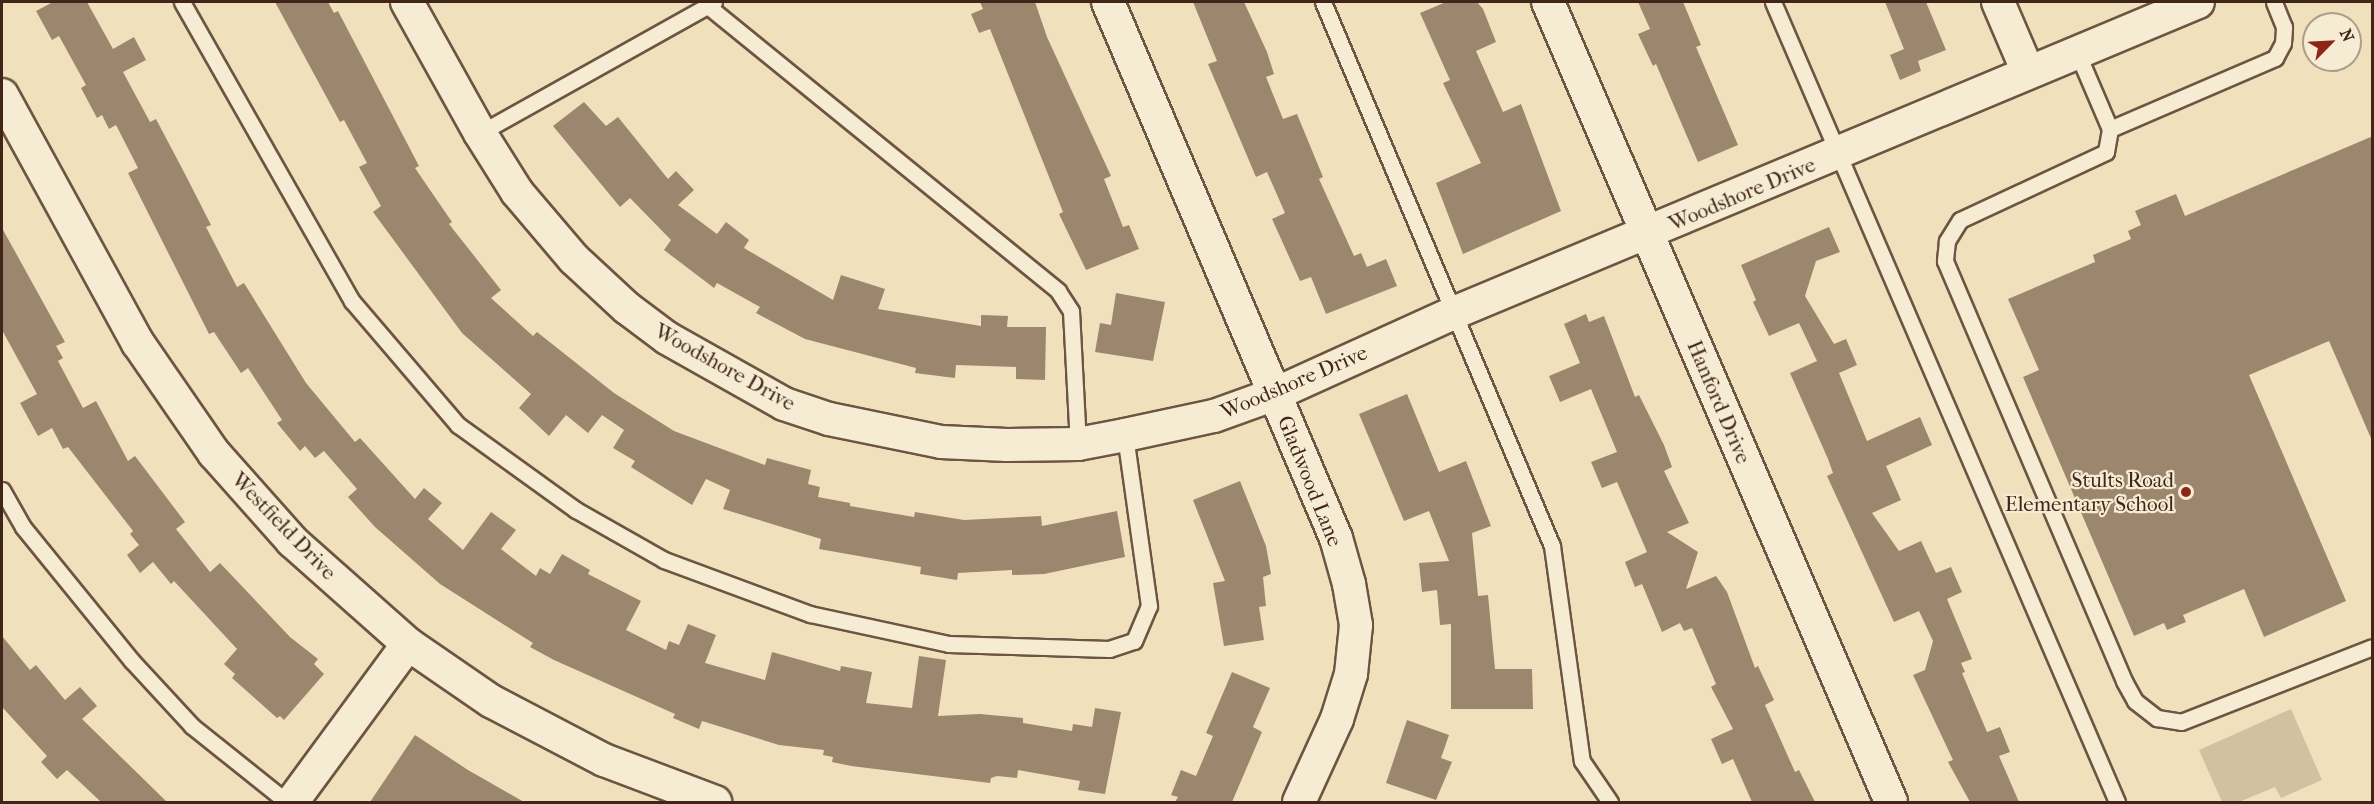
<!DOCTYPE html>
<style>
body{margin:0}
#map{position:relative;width:2374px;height:804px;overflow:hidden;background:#f0e1bc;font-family:"IM FELL French Canon",serif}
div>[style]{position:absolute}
.green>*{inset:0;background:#d2c1a0}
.building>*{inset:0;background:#9c876e}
.roads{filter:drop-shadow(2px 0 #6e5442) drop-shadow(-2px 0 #6e5442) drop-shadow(0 2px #6e5442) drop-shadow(0 -2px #6e5442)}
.service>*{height:15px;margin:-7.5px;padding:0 7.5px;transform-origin:7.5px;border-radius:7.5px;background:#f5ecd3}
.minor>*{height:32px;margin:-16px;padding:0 16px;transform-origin:16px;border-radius:16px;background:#f5ecd3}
.dots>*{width:16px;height:16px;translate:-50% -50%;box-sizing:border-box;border:3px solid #f5ecd3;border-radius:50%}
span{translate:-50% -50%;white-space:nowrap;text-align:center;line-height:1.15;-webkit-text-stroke:4.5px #f5ecd3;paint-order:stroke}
.street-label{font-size:21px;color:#422519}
.poi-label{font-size:21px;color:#422519}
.right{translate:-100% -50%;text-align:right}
.frame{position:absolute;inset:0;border:3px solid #422519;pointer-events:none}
.north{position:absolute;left:2302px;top:12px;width:60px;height:60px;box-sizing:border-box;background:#f5ecd3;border:2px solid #ad9c89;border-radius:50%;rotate:66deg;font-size:16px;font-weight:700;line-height:24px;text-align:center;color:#422519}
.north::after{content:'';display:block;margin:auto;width:21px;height:27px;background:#8f2418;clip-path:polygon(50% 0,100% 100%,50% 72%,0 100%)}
</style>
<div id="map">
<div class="green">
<div style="clip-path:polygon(2291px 709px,2322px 780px,2281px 798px,2275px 787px,2239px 802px,2222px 802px,2199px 750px)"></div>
</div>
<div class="building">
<div style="clip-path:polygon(53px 2px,87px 2px,113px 49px,134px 37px,146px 60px,123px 72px,150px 122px,156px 119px,185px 174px,211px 225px,206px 227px,237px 287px,244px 283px,306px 383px,355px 442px,360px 438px,415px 499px,424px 488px,442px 503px,428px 519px,463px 550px,491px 512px,516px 530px,501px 549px,536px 576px,540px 568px,550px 574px,562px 554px,590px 570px,588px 574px,641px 601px,626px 630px,666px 650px,669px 641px,679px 645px,688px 624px,716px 635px,705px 663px,765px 680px,772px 652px,840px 671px,841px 666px,872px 672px,866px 703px,912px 708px,919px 656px,946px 660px,938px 716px,980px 714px,1023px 718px,1023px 723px,1072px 731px,1073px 724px,1092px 727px,1095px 708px,1121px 712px,1105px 794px,1078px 790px,1080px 781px,1018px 770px,1017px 778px,997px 776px,991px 778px,990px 783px,851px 766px,832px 762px,833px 757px,823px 755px,824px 750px,779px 745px,702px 721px,699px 729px,673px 718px,675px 714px,554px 660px,530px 647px,533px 643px,440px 584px,375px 527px,348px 497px,357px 489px,324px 451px,315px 458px,305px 446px,300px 451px,277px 423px,282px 420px,248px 368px,241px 373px,214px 332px,209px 334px,128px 173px,138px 168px,116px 125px,109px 129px,102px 115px,97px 118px,81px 88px,86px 85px,59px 36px,52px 40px,36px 11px)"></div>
<div style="clip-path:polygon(275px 2px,328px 2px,334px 13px,338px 11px,419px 166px,415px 168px,452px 222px,449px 224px,501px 290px,491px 298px,533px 336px,537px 332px,614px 393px,674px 431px,765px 465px,767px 458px,811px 470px,808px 484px,820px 487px,818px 497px,850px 503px,850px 506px,914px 517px,915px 512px,964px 520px,1041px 516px,1042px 526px,1117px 511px,1125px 557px,1044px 574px,1012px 575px,1012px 570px,958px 573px,957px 580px,920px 574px,921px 567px,819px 549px,821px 539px,723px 509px,730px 490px,706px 479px,692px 505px,631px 467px,635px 461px,613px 448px,624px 430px,602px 415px,588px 433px,566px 415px,549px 436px,519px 408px,531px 394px,462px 333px,373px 212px,381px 206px,359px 167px,367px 163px,344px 120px,340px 122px)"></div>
<div style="clip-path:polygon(980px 2px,1035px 2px,1047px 37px,1111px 176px,1104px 179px,1123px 227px,1129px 225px,1139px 249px,1086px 270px,1059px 214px,1063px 212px,990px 29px,979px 33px,971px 14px,983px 9px)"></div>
<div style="clip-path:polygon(1193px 2px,1244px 2px,1267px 52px,1274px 74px,1266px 77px,1283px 119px,1297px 114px,1323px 177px,1319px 179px,1354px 256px,1361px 253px,1367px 267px,1386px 259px,1397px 286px,1326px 314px,1311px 277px,1300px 281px,1272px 219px,1285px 213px,1267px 172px,1256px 177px,1208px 64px,1217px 61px)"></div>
<div style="clip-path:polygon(1446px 2px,1477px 2px,1483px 9px,1496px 42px,1476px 51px,1503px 112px,1521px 104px,1561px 211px,1463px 254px,1436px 183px,1481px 163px,1443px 83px,1450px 80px,1420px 13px)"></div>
<div style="clip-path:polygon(1638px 2px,1683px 2px,1701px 45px,1696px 47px,1738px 145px,1698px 162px,1656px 64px,1653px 66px,1638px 34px,1650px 29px)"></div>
<div style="clip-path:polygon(1885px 2px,1926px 2px,1946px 50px,1918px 61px,1921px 71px,1900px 80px,1890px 55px,1904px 49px)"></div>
<div style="clip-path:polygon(584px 102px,606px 126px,618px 117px,668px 179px,676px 171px,694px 190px,678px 205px,717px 234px,726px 222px,749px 240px,744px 248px,833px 300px,841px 275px,885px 289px,878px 309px,981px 326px,981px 315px,1008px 316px,1007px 327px,1046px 327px,1045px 380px,1016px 379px,1016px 367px,956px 365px,955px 378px,915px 373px,916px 368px,805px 339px,756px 313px,760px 307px,717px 283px,714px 288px,664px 250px,671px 240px,630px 198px,620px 207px,553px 126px)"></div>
<div style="clip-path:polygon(2373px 136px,2373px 443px,2329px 341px,2249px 375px,2346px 601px,2264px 637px,2244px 589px,2183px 615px,2186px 622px,2167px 630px,2164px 623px,2134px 636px,2023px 377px,2039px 370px,2008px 299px,2095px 262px,2093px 255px,2131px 239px,2128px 231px,2141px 225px,2135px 211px,2176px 194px,2185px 216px)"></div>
<div style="clip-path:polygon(1829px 227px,1840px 252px,1816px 261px,1805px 296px,1834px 344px,1846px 339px,1857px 365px,1839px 373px,1867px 441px,1920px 417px,1932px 445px,1886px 466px,1901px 500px,1872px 513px,1899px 551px,1921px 541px,1936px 573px,1951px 567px,1962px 592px,1947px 599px,1972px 659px,1961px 663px,1965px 672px,1962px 673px,1987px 732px,2000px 727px,2010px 752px,1999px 756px,2019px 802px,1970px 802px,1948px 762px,1953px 760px,1913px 675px,1925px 670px,1933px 641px,1919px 611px,1894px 622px,1827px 476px,1833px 473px,1828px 459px,1790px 373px,1817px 361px,1799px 323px,1769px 336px,1753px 302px,1756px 300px,1741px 265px)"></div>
<div style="clip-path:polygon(2px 228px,65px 342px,56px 346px,63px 358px,58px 361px,83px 408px,96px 401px,128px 461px,135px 456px,185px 522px,176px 529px,210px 572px,220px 563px,290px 637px,318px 659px,314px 664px,324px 674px,284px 720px,280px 716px,277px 718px,232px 678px,235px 674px,224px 664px,237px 649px,174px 581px,171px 584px,153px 562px,140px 573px,127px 555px,139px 545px,130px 534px,133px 531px,68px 447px,63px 449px,52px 428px,38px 436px,20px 403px,37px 394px,2px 330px)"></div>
<div style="clip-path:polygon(1116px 293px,1165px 302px,1153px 361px,1095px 352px,1100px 323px,1111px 325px)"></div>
<div style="clip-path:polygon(1586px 314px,1589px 322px,1604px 316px,1635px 397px,1639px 395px,1664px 445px,1672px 467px,1664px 471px,1689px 523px,1667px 532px,1698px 552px,1686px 589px,1716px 576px,1727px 592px,1755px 668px,1758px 666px,1774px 700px,1765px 705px,1795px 772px,1799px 770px,1815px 802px,1752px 802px,1733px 759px,1722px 764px,1711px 739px,1733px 729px,1711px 687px,1716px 684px,1692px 628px,1684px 631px,1680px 623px,1662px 632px,1642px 584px,1635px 587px,1625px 562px,1647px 552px,1617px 482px,1602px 488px,1591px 462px,1617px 452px,1591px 389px,1560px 402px,1549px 376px,1580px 363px,1564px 324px)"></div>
<div style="clip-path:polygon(1407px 394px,1439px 472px,1466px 461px,1491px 526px,1472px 533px,1478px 596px,1488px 595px,1495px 669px,1532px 669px,1533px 709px,1451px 709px,1451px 624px,1440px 625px,1437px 590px,1422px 592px,1419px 563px,1449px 561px,1429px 511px,1404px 521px,1359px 414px)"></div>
<div style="clip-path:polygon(1240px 481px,1266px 546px,1271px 574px,1263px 577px,1266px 606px,1259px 607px,1264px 640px,1224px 646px,1213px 583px,1225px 581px,1193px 500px)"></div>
<div style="clip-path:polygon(2px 636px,30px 670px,36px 665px,65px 700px,80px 687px,97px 706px,82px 719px,167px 802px,101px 802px,67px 770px,57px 779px,41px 762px,47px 756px,2px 707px)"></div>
<div style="clip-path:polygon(1232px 672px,1270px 688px,1253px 727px,1262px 732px,1232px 802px,1175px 802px,1178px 797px,1171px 795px,1181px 770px,1196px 776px,1213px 736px,1206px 733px)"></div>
<div style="clip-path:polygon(1407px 720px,1449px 735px,1441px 758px,1452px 762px,1436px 800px,1386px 783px)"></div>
<div style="clip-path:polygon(415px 735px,468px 770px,524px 802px,370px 802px)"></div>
</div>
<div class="roads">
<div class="service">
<div style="left:182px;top:2px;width:344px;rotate:60.4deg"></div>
<div style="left:352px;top:301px;width:163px;rotate:49.5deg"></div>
<div style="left:458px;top:425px;width:145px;rotate:35.8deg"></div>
<div style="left:576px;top:510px;width:101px;rotate:29.6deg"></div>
<div style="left:664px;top:560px;width:156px;rotate:20.3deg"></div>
<div style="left:810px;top:614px;width:142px;rotate:12.2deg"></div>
<div style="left:949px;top:644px;width:160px;rotate:1.8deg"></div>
<div style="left:1109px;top:649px;width:26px;rotate:-18deg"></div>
<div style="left:1134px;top:641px;width:38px;rotate:-67deg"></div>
<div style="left:1149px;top:606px;width:173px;rotate:-98deg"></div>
<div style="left:1323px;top:2px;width:590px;rotate:67.17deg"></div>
<div style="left:1552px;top:546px;width:217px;rotate:82.1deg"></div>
<div style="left:1582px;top:761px;width:50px;rotate:55.7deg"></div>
<div style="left:1773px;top:2px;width:871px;rotate:66.73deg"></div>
<div style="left:709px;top:7px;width:450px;rotate:39.1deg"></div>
<div style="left:1058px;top:291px;width:24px;rotate:57deg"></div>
<div style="left:1071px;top:311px;width:133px;rotate:87deg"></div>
<div style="left:2077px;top:52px;width:84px;rotate:66.8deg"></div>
<div style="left:2110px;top:129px;width:23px;rotate:100deg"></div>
<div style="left:2106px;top:152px;width:161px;rotate:155deg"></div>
<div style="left:1960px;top:220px;width:25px;rotate:122deg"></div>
<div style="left:1947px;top:241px;width:20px;rotate:96deg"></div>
<div style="left:1945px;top:261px;width:457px;rotate:66.9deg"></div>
<div style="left:2124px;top:681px;width:23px;rotate:61deg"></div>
<div style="left:2135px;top:701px;width:28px;rotate:38deg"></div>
<div style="left:2157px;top:718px;width:24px;rotate:9deg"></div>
<div style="left:2181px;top:722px;width:205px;rotate:-21.4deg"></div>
<div style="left:2110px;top:129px;width:180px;rotate:-23.3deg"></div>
<div style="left:2275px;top:58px;width:17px;rotate:-62deg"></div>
<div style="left:2283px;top:43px;width:16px;rotate:-86deg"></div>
<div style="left:2284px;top:27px;width:27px;rotate:-112deg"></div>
<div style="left:480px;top:133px;width:268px;rotate:-29.2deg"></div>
<div style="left:2px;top:490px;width:43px;rotate:60.4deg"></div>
<div style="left:23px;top:527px;width:173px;rotate:50.9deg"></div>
<div style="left:132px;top:661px;width:88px;rotate:47.3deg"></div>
<div style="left:192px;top:726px;width:122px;rotate:38.7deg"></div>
</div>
<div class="minor">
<div style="left:407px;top:2px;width:150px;rotate:60.9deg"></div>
<div style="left:480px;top:133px;width:70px;rotate:57.9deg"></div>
<div style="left:517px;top:192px;width:88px;rotate:49.6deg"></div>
<div style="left:574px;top:259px;width:72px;rotate:42.8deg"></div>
<div style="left:627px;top:308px;width:50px;rotate:36.9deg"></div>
<div style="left:667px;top:338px;width:134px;rotate:29.4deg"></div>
<div style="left:784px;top:404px;width:47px;rotate:18.4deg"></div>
<div style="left:829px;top:419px;width:114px;rotate:11.6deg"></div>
<div style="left:941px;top:442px;width:66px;rotate:2.6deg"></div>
<div style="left:1007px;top:445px;width:71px;rotate:-0.8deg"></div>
<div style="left:1078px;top:444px;width:48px;rotate:-10.8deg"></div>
<div style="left:1125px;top:435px;width:91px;rotate:-12.1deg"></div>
<div style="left:1214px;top:416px;width:65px;rotate:-19.8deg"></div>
<div style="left:1275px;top:394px;width:199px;rotate:-24.4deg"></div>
<div style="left:1456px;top:312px;width:804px;rotate:-22.67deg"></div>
<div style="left:1108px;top:2px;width:582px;rotate:66.96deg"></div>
<div style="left:1336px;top:538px;width:48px;rotate:74.2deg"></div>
<div style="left:1349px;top:584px;width:42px;rotate:80.3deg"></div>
<div style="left:1356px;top:625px;width:49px;rotate:95.8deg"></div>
<div style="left:1351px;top:674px;width:47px;rotate:107.3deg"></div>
<div style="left:1337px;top:719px;width:91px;rotate:114.6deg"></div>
<div style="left:1548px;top:2px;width:870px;rotate:66.79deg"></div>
<div style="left:1998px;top:2px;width:76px;rotate:66.8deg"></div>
<div style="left:2px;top:95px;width:283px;rotate:61.3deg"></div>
<div style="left:138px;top:343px;width:134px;rotate:55.4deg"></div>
<div style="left:214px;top:453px;width:118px;rotate:48.4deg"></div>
<div style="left:292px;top:541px;width:155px;rotate:41.6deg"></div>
<div style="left:408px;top:644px;width:101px;rotate:34.5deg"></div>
<div style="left:491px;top:701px;width:127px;rotate:27.6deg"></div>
<div style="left:604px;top:760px;width:119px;rotate:20.7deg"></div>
<div style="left:292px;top:802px;width:196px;rotate:-53.7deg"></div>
</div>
</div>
<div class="dots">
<div style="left:2186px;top:492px;background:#8f2418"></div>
</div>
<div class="street-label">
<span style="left:1742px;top:194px;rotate:-23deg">Woodshore Drive</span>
<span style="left:725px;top:367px;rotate:29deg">Woodshore Drive</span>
<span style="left:1294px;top:382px;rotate:-23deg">Woodshore Drive</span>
<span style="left:1719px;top:402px;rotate:67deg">Hanford Drive</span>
<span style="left:1310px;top:481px;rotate:68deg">Gladwood Lane</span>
<span style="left:284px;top:526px;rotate:46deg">Westfield Drive</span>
</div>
<div class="poi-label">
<span class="right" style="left:2174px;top:492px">Stults Road<br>Elementary School</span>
</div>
<div class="frame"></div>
<div class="north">N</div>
</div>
